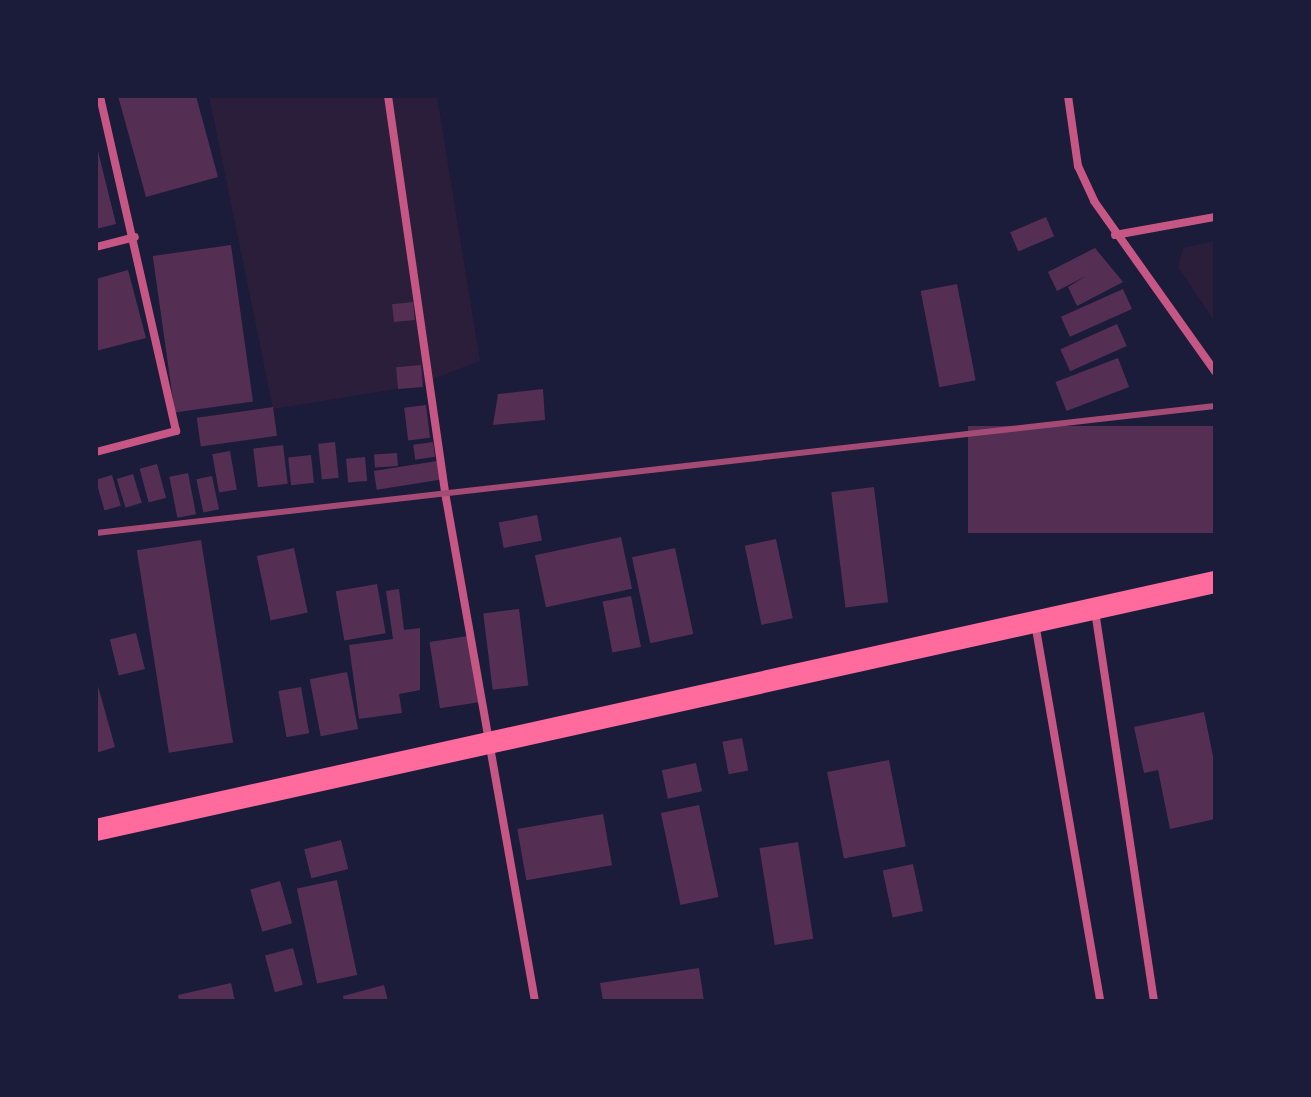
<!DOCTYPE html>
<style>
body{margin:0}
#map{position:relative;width:1311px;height:1097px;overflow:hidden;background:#1b1b3a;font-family:"Public Sans",sans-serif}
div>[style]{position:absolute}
.green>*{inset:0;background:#2a1e3b}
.building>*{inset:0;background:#542f53;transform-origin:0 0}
.minor>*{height:8px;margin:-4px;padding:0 4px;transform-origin:4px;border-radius:4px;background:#c65784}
.trunk>*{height:22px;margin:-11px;padding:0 11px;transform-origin:11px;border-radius:11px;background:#ff6b9d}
.rail>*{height:6px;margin:-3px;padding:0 3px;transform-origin:3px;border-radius:3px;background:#a44b75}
span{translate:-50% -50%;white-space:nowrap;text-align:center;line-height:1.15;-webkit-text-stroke:8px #1b1b3a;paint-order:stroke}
.frame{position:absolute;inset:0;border:98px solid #1b1b3a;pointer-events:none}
</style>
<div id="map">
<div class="green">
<div style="clip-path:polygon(209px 96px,437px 96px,480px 361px,414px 386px,273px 409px)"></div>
<div style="clip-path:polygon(1215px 241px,1215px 322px,1178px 267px,1183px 248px)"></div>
</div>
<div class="building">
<div style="clip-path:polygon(118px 96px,196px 96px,218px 177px,146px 197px)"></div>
<div style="clip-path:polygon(96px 143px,116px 224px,96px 229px)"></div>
<div style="left:1046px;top:217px;width:21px;height:39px;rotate:67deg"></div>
<div style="left:231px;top:245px;width:158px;height:79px;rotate:82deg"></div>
<div style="clip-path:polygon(1095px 248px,1123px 282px,1077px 306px,1068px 287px,1086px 276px,1057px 291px,1048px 272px)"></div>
<div style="clip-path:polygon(128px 270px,146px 338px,96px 351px,96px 279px)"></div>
<div style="left:957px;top:284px;width:98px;height:37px;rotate:79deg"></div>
<div style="left:1123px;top:289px;width:22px;height:68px;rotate:66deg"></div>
<div style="left:413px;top:302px;width:18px;height:21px;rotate:84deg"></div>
<div style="left:1117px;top:324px;width:24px;height:62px;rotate:66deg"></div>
<div style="left:1118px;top:358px;width:31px;height:67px;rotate:69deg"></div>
<div style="left:421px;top:365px;width:22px;height:25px;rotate:85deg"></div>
<div style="clip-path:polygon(543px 389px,545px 420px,493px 425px,498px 394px)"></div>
<div style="left:426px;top:405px;width:33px;height:22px;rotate:83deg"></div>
<div style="left:273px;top:407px;width:29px;height:77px;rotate:82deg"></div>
<div style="left:1215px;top:426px;width:107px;height:247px;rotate:90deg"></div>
<div style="left:335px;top:442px;width:36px;height:17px;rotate:84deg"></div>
<div style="left:433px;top:442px;width:15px;height:20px;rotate:82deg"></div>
<div style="left:283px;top:445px;width:39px;height:30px;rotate:83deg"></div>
<div style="left:230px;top:451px;width:39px;height:18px;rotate:80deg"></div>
<div style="left:397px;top:453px;width:13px;height:23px;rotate:86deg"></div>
<div style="left:311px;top:455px;width:28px;height:23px;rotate:84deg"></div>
<div style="left:365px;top:457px;width:24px;height:19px;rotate:85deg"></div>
<div style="left:437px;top:461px;width:19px;height:64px;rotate:81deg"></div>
<div style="left:157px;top:464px;width:35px;height:18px;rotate:75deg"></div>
<div style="left:188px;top:473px;width:42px;height:19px;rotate:79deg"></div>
<div style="left:133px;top:474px;width:30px;height:17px;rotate:73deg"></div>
<div style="left:112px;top:475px;width:32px;height:17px;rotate:74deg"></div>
<div style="left:212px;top:476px;width:34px;height:16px;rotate:78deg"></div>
<div style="left:874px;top:487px;width:116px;height:43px;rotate:83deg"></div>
<div style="left:537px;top:515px;width:26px;height:39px;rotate:79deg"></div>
<div style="left:621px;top:537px;width:53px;height:88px;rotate:78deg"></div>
<div style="left:776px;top:539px;width:81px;height:32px;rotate:78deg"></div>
<div style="left:201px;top:540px;width:205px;height:65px;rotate:81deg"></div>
<div style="left:294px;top:548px;width:66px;height:38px;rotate:78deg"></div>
<div style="left:675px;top:548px;width:88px;height:44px;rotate:78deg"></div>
<div style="left:377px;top:584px;width:50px;height:42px;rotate:80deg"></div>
<div style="clip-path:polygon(399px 589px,404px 630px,420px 628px,420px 690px,399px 694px,402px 713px,359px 719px,349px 645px,393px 639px,386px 591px)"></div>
<div style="left:631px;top:596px;width:52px;height:29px;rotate:79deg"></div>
<div style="left:519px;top:609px;width:77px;height:36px;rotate:83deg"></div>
<div style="left:136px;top:633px;width:37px;height:27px;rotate:76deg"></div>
<div style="left:468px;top:636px;width:67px;height:39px;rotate:81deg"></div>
<div style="left:347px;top:672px;width:58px;height:38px;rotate:79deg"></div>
<div style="clip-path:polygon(96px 679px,115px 747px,96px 753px)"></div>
<div style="left:301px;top:687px;width:47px;height:23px;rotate:80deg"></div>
<div style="clip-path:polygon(1204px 712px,1215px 766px,1215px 819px,1170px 829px,1158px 770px,1144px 773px,1134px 727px)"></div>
<div style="left:742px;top:738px;width:33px;height:20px;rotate:79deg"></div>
<div style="left:889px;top:760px;width:88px;height:63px;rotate:79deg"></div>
<div style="left:696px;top:763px;width:29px;height:35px;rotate:78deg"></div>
<div style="left:699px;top:805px;width:94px;height:39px;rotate:78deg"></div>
<div style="left:603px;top:814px;width:52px;height:87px;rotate:80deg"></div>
<div style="left:341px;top:840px;width:30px;height:38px;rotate:76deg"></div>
<div style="left:798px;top:842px;width:98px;height:39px;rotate:81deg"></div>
<div style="left:913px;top:864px;width:48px;height:31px;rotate:78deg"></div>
<div style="left:337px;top:880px;width:97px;height:41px;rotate:78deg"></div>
<div style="left:280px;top:881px;width:44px;height:31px;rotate:74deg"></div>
<div style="left:293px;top:948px;width:38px;height:29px;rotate:75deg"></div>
<div style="clip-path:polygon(699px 968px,704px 1001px,603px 1001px,600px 983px)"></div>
<div style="clip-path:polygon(231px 983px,235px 1001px,179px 1001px,178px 995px)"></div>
<div style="clip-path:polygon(384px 985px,388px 1001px,344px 1001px,343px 996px)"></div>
</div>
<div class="minor">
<div style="left:388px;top:96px;width:406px;rotate:81.8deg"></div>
<div style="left:446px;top:498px;width:511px;rotate:79.97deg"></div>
<div style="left:1068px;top:96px;width:71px;rotate:81.9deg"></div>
<div style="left:1078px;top:166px;width:38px;rotate:65deg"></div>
<div style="left:1094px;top:201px;width:209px;rotate:54.6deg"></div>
<div style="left:1115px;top:235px;width:102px;rotate:-10.2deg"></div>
<div style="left:96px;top:247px;width:40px;rotate:-14.4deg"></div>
<div style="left:96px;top:452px;width:83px;rotate:-14.7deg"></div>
<div style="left:176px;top:431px;width:344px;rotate:-102.8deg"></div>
<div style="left:1095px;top:611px;width:394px;rotate:81.4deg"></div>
<div style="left:1035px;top:623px;width:384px;rotate:80.2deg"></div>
</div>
<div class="trunk">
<div style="left:96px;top:830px;width:1146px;rotate:-12.5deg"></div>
</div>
<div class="rail">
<div style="left:96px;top:533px;width:1126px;rotate:-6.48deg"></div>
</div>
<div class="frame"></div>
</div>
